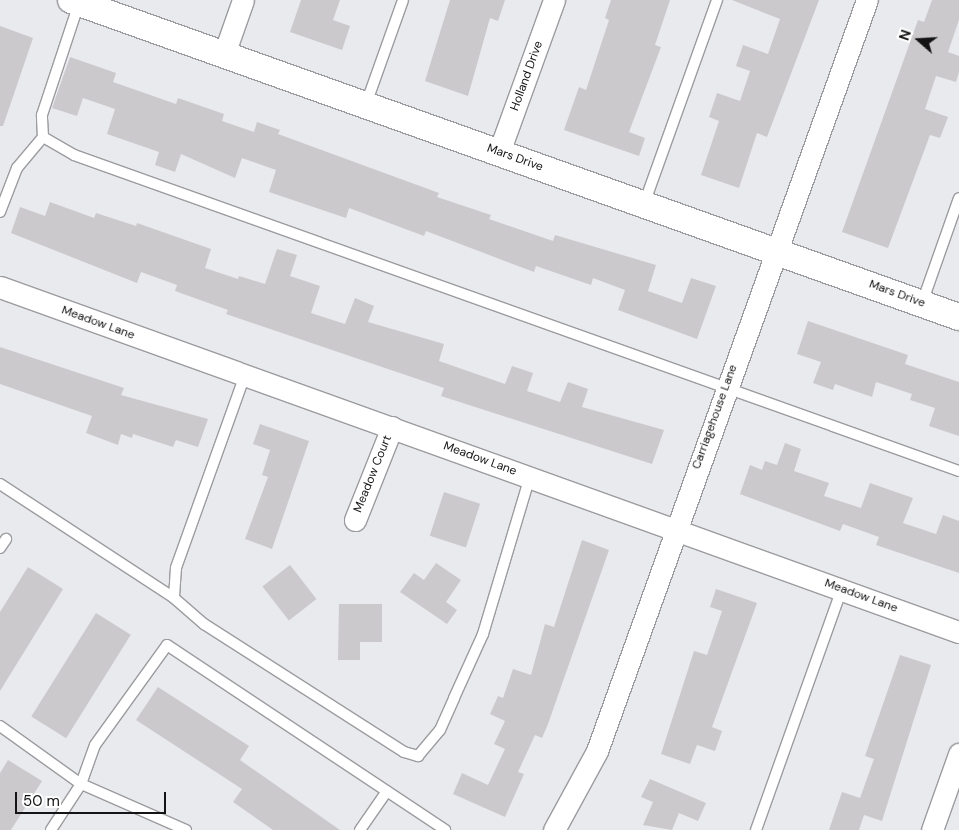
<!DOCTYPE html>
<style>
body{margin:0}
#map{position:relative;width:959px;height:830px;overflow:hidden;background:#e9eaed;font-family:"DM Sans",sans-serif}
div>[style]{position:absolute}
.building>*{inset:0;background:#ccc9cc;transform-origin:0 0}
.roads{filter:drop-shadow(1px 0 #9c9ca0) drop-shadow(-1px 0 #9c9ca0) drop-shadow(0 1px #9c9ca0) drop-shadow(0 -1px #9c9ca0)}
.service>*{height:10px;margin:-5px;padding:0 5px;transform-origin:5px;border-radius:5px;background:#fff}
.minor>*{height:21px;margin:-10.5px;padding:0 10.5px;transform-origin:10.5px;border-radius:10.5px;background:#fff}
.tertiary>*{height:26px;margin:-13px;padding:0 13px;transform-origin:13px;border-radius:13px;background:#fff}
span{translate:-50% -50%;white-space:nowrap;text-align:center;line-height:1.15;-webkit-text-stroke:4px #fff;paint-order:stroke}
.street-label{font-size:12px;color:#141415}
.north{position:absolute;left:894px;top:15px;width:50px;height:50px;-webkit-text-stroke:4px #fff;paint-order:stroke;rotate:289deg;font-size:14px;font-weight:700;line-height:20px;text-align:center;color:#141415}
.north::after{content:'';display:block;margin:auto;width:18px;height:22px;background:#141415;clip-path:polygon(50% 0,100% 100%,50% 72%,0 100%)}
.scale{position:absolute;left:15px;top:792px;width:151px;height:22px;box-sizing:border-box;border:2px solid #141415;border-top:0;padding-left:6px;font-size:15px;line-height:18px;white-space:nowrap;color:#141415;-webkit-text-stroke:4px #fff;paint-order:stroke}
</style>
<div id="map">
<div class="building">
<div style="clip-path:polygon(301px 0,340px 0,333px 20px,350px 26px,342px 50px,290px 32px)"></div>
<div style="clip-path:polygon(450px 0,505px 0,498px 21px,490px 18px,468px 96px,425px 81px)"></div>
<div style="clip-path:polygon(611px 0,670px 0,655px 45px,661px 47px,629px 132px,645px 138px,639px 156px,564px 130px,579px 87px,586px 90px,609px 20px,605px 18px)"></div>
<div style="clip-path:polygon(732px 0,819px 0,767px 137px,757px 133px,739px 188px,701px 175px,719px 121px,709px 117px,717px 93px,740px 101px,750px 71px,736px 66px,743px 45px,768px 54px,780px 19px)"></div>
<div style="clip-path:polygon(932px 0,959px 0,959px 20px,948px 52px,959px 56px,959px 72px,956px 82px,936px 76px,925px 109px,948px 117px,940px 138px,930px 135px,888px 248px,842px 232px,918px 20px,924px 22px)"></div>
<div style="clip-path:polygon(0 26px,33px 38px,3px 126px,0 126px)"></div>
<div style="clip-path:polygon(70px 57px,116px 73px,113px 82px,176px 104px,178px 98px,224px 114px,222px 121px,254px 132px,257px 122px,280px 130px,278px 134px,439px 193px,437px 197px,491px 215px,489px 219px,553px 241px,555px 235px,656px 265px,648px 291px,682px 303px,691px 278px,716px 286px,697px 339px,618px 310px,625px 290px,593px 278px,591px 285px,536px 266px,534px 272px,426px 231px,424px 236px,349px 208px,346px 218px,269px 192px,276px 170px,242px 158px,235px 178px,181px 154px,175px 172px,155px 165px,159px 152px,107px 134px,115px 109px,83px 98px,77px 116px,52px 108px)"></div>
<div style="clip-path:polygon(50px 202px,94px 218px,96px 213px,136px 226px,137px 223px,211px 249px,205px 268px,238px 279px,239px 276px,265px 284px,277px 249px,297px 255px,290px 276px,320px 286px,311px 313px,345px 324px,355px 298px,374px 306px,368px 322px,444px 344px,439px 361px,505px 384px,512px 366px,533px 373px,527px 391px,560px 402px,568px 382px,588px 389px,582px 407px,664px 430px,652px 464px,441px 396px,444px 388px,226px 314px,228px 310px,175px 291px,177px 285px,141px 272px,137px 283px,11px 233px,20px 207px,45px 216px)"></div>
<div style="clip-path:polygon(808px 321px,908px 355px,905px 364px,959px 382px,959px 436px,929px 426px,935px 408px,910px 400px,912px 394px,876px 382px,872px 397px,835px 384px,833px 390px,813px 383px,821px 362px,797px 354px)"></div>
<div style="clip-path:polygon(0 347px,124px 388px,121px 395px,208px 419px,198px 447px,176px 440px,173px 447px,133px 434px,132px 438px,121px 434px,118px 445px,86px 433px,92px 416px,0 384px)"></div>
<div style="clip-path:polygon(260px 424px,309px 441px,272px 549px,245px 539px,268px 477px,262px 475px,270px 450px,253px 444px)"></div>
<div style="clip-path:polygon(785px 443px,801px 449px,794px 471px,829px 483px,824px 496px,861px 508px,870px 483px,913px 498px,903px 523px,936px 534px,943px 515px,959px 521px,959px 573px,876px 545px,879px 537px,843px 524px,840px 531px,740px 494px,750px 465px,762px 470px,765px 461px,777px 465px)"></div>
<div style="left:444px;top:492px;width:38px;height:46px;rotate:18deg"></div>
<div style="clip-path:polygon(582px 540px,609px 550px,548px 724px,542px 738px,535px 735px,518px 772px,524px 774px,505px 817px,453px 794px,462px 773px,488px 785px,505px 749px,494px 744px,505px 721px,490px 714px,498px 696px,503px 698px,513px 669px,531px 675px,545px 624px,554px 627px)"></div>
<div style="clip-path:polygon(436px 563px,461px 580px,446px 602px,457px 610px,447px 624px,400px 592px,414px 573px,424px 580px)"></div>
<div style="left:290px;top:565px;width:43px;height:35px;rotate:52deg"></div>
<div style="clip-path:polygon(28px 567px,63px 589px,0 691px,0 612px)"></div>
<div style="clip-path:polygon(716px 589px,757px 603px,712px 727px,722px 731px,715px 751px,697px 745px,690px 764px,661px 754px,694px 651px,707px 655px,722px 611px,710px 607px)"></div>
<div style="clip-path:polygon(339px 604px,382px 604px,382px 642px,360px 642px,360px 660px,338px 660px)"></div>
<div style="left:96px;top:613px;width:41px;height:122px;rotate:32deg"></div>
<div style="clip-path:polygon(900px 655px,931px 665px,882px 821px,864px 815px,859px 830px,829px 830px,842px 792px,860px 798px,874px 759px,865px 756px)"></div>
<div style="clip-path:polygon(158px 687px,249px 746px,240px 760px,340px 830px,273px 830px,233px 802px,242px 789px,136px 720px)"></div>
<div style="clip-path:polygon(8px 760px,42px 781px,11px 830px,0 830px,0 773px)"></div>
<div style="clip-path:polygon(650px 779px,706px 803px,698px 821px,679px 813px,672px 830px,643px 825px,653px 802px,641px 797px)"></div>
</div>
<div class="roads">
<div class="service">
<div style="left:366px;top:104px;width:110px;rotate:-70.4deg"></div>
<div style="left:43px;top:137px;width:36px;rotate:30deg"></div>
<div style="left:74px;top:155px;width:940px;rotate:19.65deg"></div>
<div style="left:644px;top:204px;width:217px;rotate:-70.3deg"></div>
<div style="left:0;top:212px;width:47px;rotate:-68.9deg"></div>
<div style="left:17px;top:168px;width:40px;rotate:-50deg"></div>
<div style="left:43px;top:137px;width:22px;rotate:-93deg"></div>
<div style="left:42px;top:115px;width:118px;rotate:-71.7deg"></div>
<div style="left:922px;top:303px;width:111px;rotate:-70.6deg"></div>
<div style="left:245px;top:375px;width:205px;rotate:109.7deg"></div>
<div style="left:176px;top:568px;width:30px;rotate:94deg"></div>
<div style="left:174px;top:598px;width:40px;rotate:41deg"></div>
<div style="left:204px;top:624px;width:237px;rotate:32.6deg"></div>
<div style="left:404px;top:752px;width:15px;rotate:16deg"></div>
<div style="left:418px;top:756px;width:34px;rotate:-50deg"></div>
<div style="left:440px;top:730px;width:35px;rotate:-66deg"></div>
<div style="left:454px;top:698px;width:70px;rotate:-65.6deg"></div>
<div style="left:483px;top:634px;width:165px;rotate:-73.4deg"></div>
<div style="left:0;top:484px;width:208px;rotate:33.2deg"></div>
<div style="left:0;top:548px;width:11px;rotate:-56deg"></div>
<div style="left:0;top:726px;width:100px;rotate:35.6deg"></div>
<div style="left:81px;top:784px;width:55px;rotate:123.1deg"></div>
<div style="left:186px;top:830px;width:115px;rotate:-156.3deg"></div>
<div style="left:81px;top:784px;width:41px;rotate:-70.3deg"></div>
<div style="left:95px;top:745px;width:123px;rotate:-54.2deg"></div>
<div style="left:167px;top:645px;width:334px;rotate:33.6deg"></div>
<div style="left:360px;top:830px;width:47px;rotate:-55.3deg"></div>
<div style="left:756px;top:830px;width:256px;rotate:-70.4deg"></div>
</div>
<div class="minor">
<div style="left:224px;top:54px;width:57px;rotate:-70.6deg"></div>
<div style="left:499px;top:152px;width:162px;rotate:-70.1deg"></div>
<div style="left:0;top:287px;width:1019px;rotate:19.79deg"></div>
<div style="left:355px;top:520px;width:100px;rotate:-68.3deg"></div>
<div style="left:554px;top:830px;width:90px;rotate:-61.4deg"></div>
<div style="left:597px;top:751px;width:798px;rotate:-70.23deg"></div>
<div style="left:932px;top:830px;width:81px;rotate:-70.4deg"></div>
</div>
<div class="tertiary">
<div style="left:71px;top:0;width:943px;rotate:19.65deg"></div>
</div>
</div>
<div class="street-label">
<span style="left:527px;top:76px;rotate:-70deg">Holland Drive</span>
<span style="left:515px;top:158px;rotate:20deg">Mars Drive</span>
<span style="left:897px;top:294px;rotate:20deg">Mars Drive</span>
<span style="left:98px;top:323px;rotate:20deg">Meadow Lane</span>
<span style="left:715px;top:417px;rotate:-70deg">Carriagehouse Lane</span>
<span style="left:480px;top:459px;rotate:20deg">Meadow Lane</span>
<span style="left:373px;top:474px;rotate:-68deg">Meadow Court</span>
<span style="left:861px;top:596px;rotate:20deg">Meadow Lane</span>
</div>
<div class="north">N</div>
<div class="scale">50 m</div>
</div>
